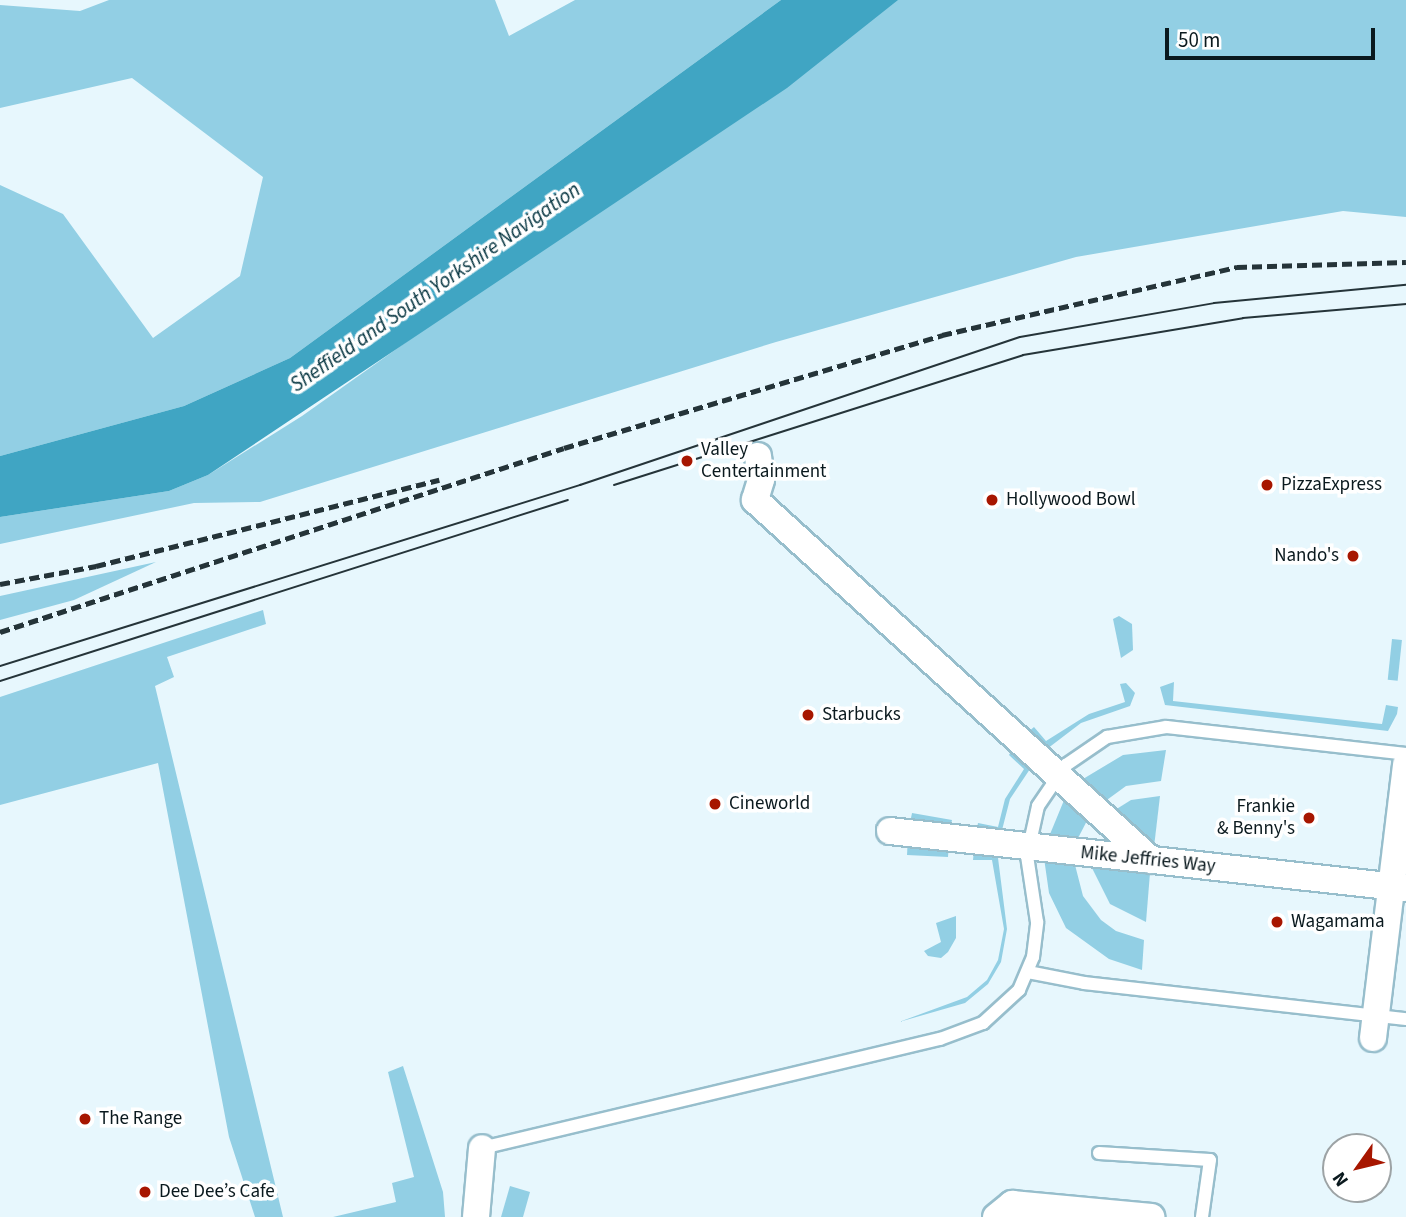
<!DOCTYPE html>
<meta charset="utf-8">
<style>
body{margin:0}
#map{position:relative;width:1406px;height:1217px;overflow:hidden;background:#e7f7fd;font-family:"Source Sans 3",sans-serif}
div>[style]{position:absolute}
.green>*{inset:0;background:#92cfe4;transform-origin:0 0}
.water>*{inset:0;background:#40a5c3}
.roads{filter:drop-shadow(2px 0 #97becc) drop-shadow(-2px 0 #97becc) drop-shadow(0 2px #97becc) drop-shadow(0 -2px #97becc)}
.lane>*{height:12px;margin:-6px;padding:0 6px;transform-origin:6px;border-radius:6px;background:#fff}
.street>*{height:26px;margin:-13px;padding:0 13px;transform-origin:13px;border-radius:13px;background:#fff}
.tram>*{height:2px;margin:-1px;padding:0 1px;transform-origin:1px;border-radius:1px;background:#253439}
.rail>*{height:5px;margin-top:-2.5px;transform-origin:0;background:repeating-linear-gradient(90deg,#253439 0 10px,transparent 0 15px)}
.dots>*{width:19px;height:19px;translate:-50% -50%;box-sizing:border-box;border:4px solid #fff;border-radius:50%}
span{translate:-50% -50%;white-space:nowrap;text-align:center;line-height:1.15;-webkit-text-stroke:7px #fff;paint-order:stroke}
.poi-label{font-size:19px;color:#0a191e}
.left{translate:0 -50%;text-align:left}
.right{translate:-100% -50%;text-align:right}
.street-label{font-size:19px;color:#0a191e}
.water-label{font-size:21px;color:#01313d;font-style:italic}
.north{position:absolute;left:1322px;top:1133px;width:70px;height:70px;box-sizing:border-box;background:#fff;border:2px solid #9da3a5;border-radius:50%;rotate:236deg;font-size:19px;font-weight:700;line-height:28px;text-align:center;color:#0a191e}
.north::after{content:'';display:block;margin:auto;width:24px;height:32px;background:#a71600;clip-path:polygon(50% 0,100% 100%,50% 72%,0 100%)}
.scale{position:absolute;left:1165px;top:28px;width:210px;height:32px;box-sizing:border-box;border:4px solid #0a191e;border-top:0;padding-left:9px;font-size:21px;line-height:24px;white-space:nowrap;color:#0a191e;-webkit-text-stroke:5px #fff;paint-order:stroke}
</style>
<div id="map">
<div class="green">
<div style="clip-path:polygon(109px 0,495px 0,509px 36px,575px 0,781px 0,290px 358px,184px 406px,0 456px,0 185px,63px 214px,153px 338px,240px 276px,263px 177px,132px 78px,0 108px,0 5px,80px 11px)"></div>
<div style="clip-path:polygon(889px 0,1406px 0,1406px 217px,1343px 211px,1076px 257px,776px 342px,260px 502px,194px 503px,0 544px,0 517px,169px 491px,208px 475px,302px 416px)"></div>
<div style="clip-path:polygon(156px 562px,74px 600px,0 620px,0 596px)"></div>
<div style="clip-path:polygon(263px 610px,266px 624px,167px 657px,174px 677px,155px 686px,283px 1217px,255px 1217px,229px 1137px,158px 763px,0 805px,0 697px)"></div>
<div style="clip-path:polygon(1119px 616px,1132px 624px,1133px 650px,1121px 658px,1113px 619px)"></div>
<div style="left:1392px;top:639px;width:10px;height:41px;rotate:6deg"></div>
<div style="clip-path:polygon(1174px 682px,1173px 701px,1382px 724px,1386px 705px,1398px 707px,1397px 714px,1388px 731px,1165px 705px,1160px 687px)"></div>
<div style="clip-path:polygon(1126px 683px,1135px 693px,1130px 706px,1081px 723px,1043px 752px,1027px 733px,1034px 727px,1046px 741px,1089px 714px,1125px 702px,1120px 684px)"></div>
<div style="clip-path:polygon(1014px 746px,1034px 763px,1010px 799px,1001px 834px,976px 833px,978px 823px,998px 827px,1005px 799px,1024px 769px,1009px 755px)"></div>
<div style="clip-path:polygon(1166px 750px,1161px 781px,1126px 786px,1100px 805px,1078px 782px,1123px 755px)"></div>
<div style="clip-path:polygon(1067px 793px,1091px 813px,1076px 842px,1048px 839px)"></div>
<div style="clip-path:polygon(1160px 796px,1154px 847px,1115px 810px,1131px 800px)"></div>
<div style="clip-path:polygon(912px 813px,952px 820px,949px 832px,909px 828px)"></div>
<div style="clip-path:polygon(908px 837px,949px 842px,948px 857px,907px 855px)"></div>
<div style="clip-path:polygon(974px 850px,997px 850px,1007px 929px,1001px 962px,988px 984px,965px 1003px,899px 1022px,967px 997px,987px 980px,998px 960px,1004px 929px,992px 860px,973px 860px)"></div>
<div style="clip-path:polygon(1044px 858px,1074px 861px,1083px 896px,1101px 920px,1116px 931px,1144px 940px,1142px 970px,1109px 959px,1066px 928px,1049px 893px)"></div>
<div style="clip-path:polygon(1090px 864px,1150px 873px,1146px 922px,1110px 904px)"></div>
<div style="clip-path:polygon(956px 916px,956px 938px,948px 952px,941px 958px,928px 956px,924px 951px,941px 942px,936px 923px)"></div>
<div style="clip-path:polygon(403px 1066px,443px 1192px,445px 1217px,333px 1217px,396px 1202px,392px 1183px,414px 1177px,388px 1072px)"></div>
<div style="clip-path:polygon(510px 1186px,530px 1192px,523px 1217px,501px 1217px)"></div>
</div>
<div class="water">
<div style="clip-path:polygon(781px 0,898px 0,787px 88px,208px 475px,169px 491px,0 517px,0 456px,184px 406px,290px 358px)"></div>
</div>
<div class="roads">
<div class="lane">
<div style="left:1028px;top:972px;width:57px;rotate:11.1deg"></div>
<div style="left:1084px;top:983px;width:324px;rotate:6.4deg"></div>
<div style="left:482px;top:1148px;width:471px;rotate:-13.4deg"></div>
<div style="left:940px;top:1039px;width:46px;rotate:-20.4deg"></div>
<div style="left:983px;top:1023px;width:49px;rotate:-42.5deg"></div>
<div style="left:1019px;top:990px;width:36px;rotate:-67deg"></div>
<div style="left:1033px;top:957px;width:35px;rotate:-83deg"></div>
<div style="left:1037px;top:922px;width:67px;rotate:-98.6deg"></div>
<div style="left:1027px;top:856px;width:51px;rotate:-77.6deg"></div>
<div style="left:1038px;top:806px;width:50px;rotate:-55.7deg"></div>
<div style="left:1066px;top:765px;width:50px;rotate:-34.3deg"></div>
<div style="left:1107px;top:737px;width:60px;rotate:-9.6deg"></div>
<div style="left:1166px;top:727px;width:242px;rotate:6.4deg"></div>
<div style="left:1099px;top:1153px;width:111px;rotate:3.6deg"></div>
<div style="left:1210px;top:1160px;width:58px;rotate:98deg"></div>
</div>
<div class="street">
<div style="left:758px;top:456px;width:24px;rotate:83deg"></div>
<div style="left:761px;top:480px;width:21px;rotate:107deg"></div>
<div style="left:755px;top:500px;width:535px;rotate:42.27deg"></div>
<div style="left:890px;top:831px;width:519px;rotate:6.3deg"></div>
<div style="left:1373px;top:1038px;width:276px;rotate:-83.1deg"></div>
<div style="left:476px;top:1217px;width:69px;rotate:-85deg"></div>
<div style="left:996px;top:1217px;width:21px;rotate:-39deg"></div>
<div style="left:1012px;top:1204px;width:140px;rotate:5.3deg"></div>
</div>
</div>
<div class="tram">
<div style="left:614px;top:485px;width:429px;rotate:-17.6deg"></div>
<div style="left:1023px;top:355px;width:223px;rotate:-9.5deg"></div>
<div style="left:1243px;top:318px;width:164px;rotate:-4.9deg"></div>
<div style="left:0;top:666px;width:608px;rotate:-17.33deg"></div>
<div style="left:580px;top:485px;width:464px;rotate:-18.6deg"></div>
<div style="left:1020px;top:337px;width:197px;rotate:-9.9deg"></div>
<div style="left:1214px;top:303px;width:193px;rotate:-5.4deg"></div>
<div style="left:0;top:681px;width:596px;rotate:-17.68deg"></div>
</div>
<div class="rail">
<div style="left:0;top:584px;width:98px;rotate:-10.6deg"></div>
<div style="left:96px;top:566px;width:354px;rotate:-14.1deg"></div>
<div style="left:0;top:632px;width:593px;rotate:-18.07deg"></div>
<div style="left:564px;top:448px;width:395px;rotate:-16.6deg"></div>
<div style="left:942px;top:335px;width:303px;rotate:-13deg"></div>
<div style="left:1237px;top:267px;width:169px;rotate:-1.7deg"></div>
</div>
<div class="dots">
<div style="left:687px;top:461px;background:#a71600"></div>
<div style="left:1267px;top:485px;background:#a71600"></div>
<div style="left:992px;top:500px;background:#a71600"></div>
<div style="left:1353px;top:556px;background:#a71600"></div>
<div style="left:808px;top:715px;background:#a71600"></div>
<div style="left:715px;top:804px;background:#a71600"></div>
<div style="left:1309px;top:818px;background:#a71600"></div>
<div style="left:1277px;top:922px;background:#a71600"></div>
<div style="left:85px;top:1119px;background:#a71600"></div>
<div style="left:145px;top:1192px;background:#a71600"></div>
</div>
<div class="poi-label">
<span class="left" style="left:701px;top:461px">Valley<br>Centertainment</span>
<span class="left" style="left:1281px;top:485px">PizzaExpress</span>
<span class="left" style="left:1006px;top:500px">Hollywood Bowl</span>
<span class="right" style="left:1339px;top:556px">Nando's</span>
<span class="left" style="left:822px;top:715px">Starbucks</span>
<span class="left" style="left:729px;top:804px">Cineworld</span>
<span class="right" style="left:1295px;top:818px">Frankie<br>&amp; Benny's</span>
<span class="left" style="left:1291px;top:922px">Wagamama</span>
<span class="left" style="left:99px;top:1119px">The Range</span>
<span class="left" style="left:159px;top:1192px">Dee Dee’s Cafe</span>
</div>
<div class="street-label">
<span style="left:1148px;top:860px;rotate:6deg">Mike Jeffries Way</span>
</div>
<div class="water-label">
<span style="left:435px;top:287px;rotate:-35deg">Sheffield and South Yorkshire Navigation</span>
</div>
<div class="north">N</div>
<div class="scale">50 m</div>
</div>
